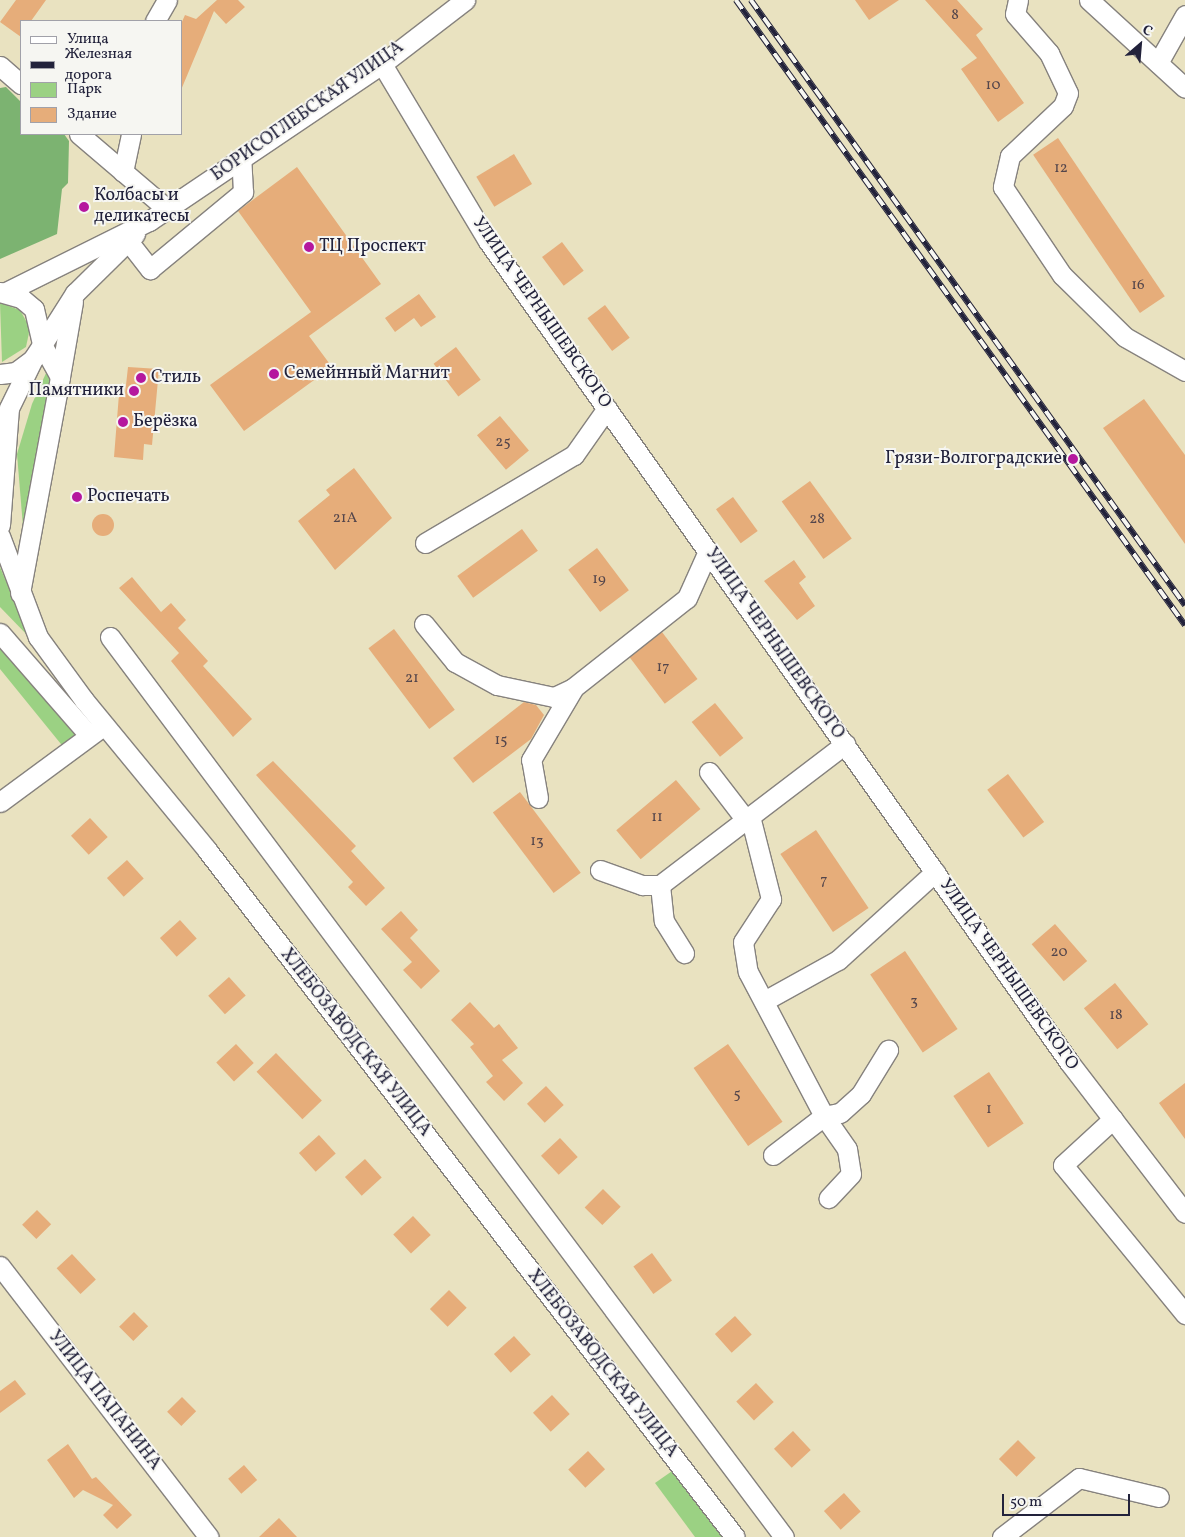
<!DOCTYPE html>
<meta charset="utf-8">
<style>
body{margin:0}
#map{position:relative;width:1185px;height:1537px;overflow:hidden;background:#e9e2c0;font-family:Vollkorn,serif}
div>[style]{position:absolute}
.green>*{inset:0;background:#9bd183}
.forest>*{inset:0;background:#7cb371}
.building>*{inset:0;background:#e6ad7a;transform-origin:0 0}
.round{border-radius:50%}
.roads{filter:drop-shadow(1px 0 #86827e) drop-shadow(-1px 0 #86827e) drop-shadow(0 1px #86827e) drop-shadow(0 -1px #86827e)}
.minor>*{height:19px;margin:-9.5px;padding:0 9.5px;transform-origin:9.5px;border-radius:9.5px;background:#fff}
.rail>*{height:5.5px;margin-top:-2.75px;transform-origin:0;background:repeating-linear-gradient(90deg,#f6f6f2 0 11px,#22223b 0 22px);box-sizing:border-box;border-block:1px solid #22223b}
.dots>*{width:14px;height:14px;translate:-50% -50%;box-sizing:border-box;border:2px solid #f6f6f2;border-radius:50%}
span{translate:-50% -50%;white-space:nowrap;text-align:center;line-height:1.15;-webkit-text-stroke:4px #f6f6f2;paint-order:stroke}
.number-label{font-size:15px;color:#53454b}
.number-label span{-webkit-text-stroke-width:0}
.street-label{font-size:18px;color:#22223b}
.poi-label{font-size:18px;color:#22223b}
.left{translate:0 -50%;text-align:left}
.right{translate:-100% -50%;text-align:right}
.legend{position:absolute;left:20px;top:20px;width:162px;height:115px;box-sizing:border-box;background:#f6f6f2;border:1px solid #a1a1a9;margin:0;padding:6px 9px;list-style:none;font-size:15px;color:#22223b}
.legend li{display:flex;align-items:center;gap:10px;height:25px}
.legend b{width:25px;border:1px solid #a1a1a9}
.north{position:absolute;left:1115px;top:20px;width:50px;height:50px;-webkit-text-stroke:4px #f6f6f2;paint-order:stroke;rotate:27deg;font-size:14px;font-weight:700;line-height:20px;text-align:center;color:#22223b}
.north::after{content:'';display:block;margin:auto;width:18px;height:22px;background:#22223b;clip-path:polygon(50% 0,100% 100%,50% 72%,0 100%)}
.scale{position:absolute;left:1002px;top:1494px;width:128px;height:22px;box-sizing:border-box;border:2px solid #22223b;border-top:0;padding-left:6px;font-size:15px;line-height:18px;white-space:nowrap;color:#22223b;-webkit-text-stroke:4px #f6f6f2;paint-order:stroke}
</style>
<div id="map">
<div class="green">
<div style="clip-path:polygon(0 303px,20px 310px,30px 328px,26px 347px,2px 362px)"></div>
<div style="clip-path:polygon(56px 351px,25px 551px,17px 454px,32px 404px)"></div>
<div style="clip-path:polygon(0 567px,30px 638px,0 607px)"></div>
<div style="clip-path:polygon(0 639px,65px 715px,76px 735px,65px 749px,0 669px)"></div>
<div style="clip-path:polygon(675px 1469px,727px 1537px,695px 1537px,655px 1483px)"></div>
</div>
<div class="forest">
<div style="clip-path:polygon(6px 87px,21px 102px,21px 134px,64px 134px,69px 141px,68px 183px,62px 189px,57px 234px,0 259px,0 88px)"></div>
</div>
<div class="building">
<div style="clip-path:polygon(16px 0,46px 0,31px 21px,21px 21px,21px 37px,0 22px)"></div>
<div style="clip-path:polygon(217px 0,238px 0,245px 7px,226px 24px,214px 11px,181px 90px,181px 24px,185px 15px,196px 19px)"></div>
<div style="clip-path:polygon(855px 0,899px 0,869px 20px)"></div>
<div style="clip-path:polygon(925px 0,957px 0,983px 29px,976px 35px,1024px 103px,998px 122px,961px 69px,977px 58px)"></div>
<div style="left:1058px;top:138px;width:191px;height:30px;rotate:56deg"></div>
<div style="left:514px;top:154px;width:35px;height:44px;rotate:59deg"></div>
<div style="clip-path:polygon(297px 167px,381px 284px,309px 336px,332px 367px,244px 431px,210px 385px,311px 312px,238px 211px)"></div>
<div style="left:562px;top:242px;width:36px;height:25px;rotate:53deg"></div>
<div style="clip-path:polygon(419px 294px,436px 317px,421px 327px,414px 318px,395px 332px,385px 318px)"></div>
<div style="left:605px;top:305px;width:41px;height:22px;rotate:53deg"></div>
<div style="left:456px;top:347px;width:41px;height:28px;rotate:53deg"></div>
<div style="clip-path:polygon(128px 367px,159px 369px,152px 445px,144px 444px,143px 460px,114px 457px,119px 394px,125px 394px)"></div>
<div style="clip-path:polygon(1144px 399px,1185px 455px,1185px 544px,1103px 428px)"></div>
<div style="left:500px;top:416px;width:45px;height:30px;rotate:50deg"></div>
<div style="clip-path:polygon(354px 468px,392px 518px,335px 570px,298px 521px,330px 495px,326px 490px)"></div>
<div style="left:810px;top:481px;width:71px;height:35px;rotate:54deg"></div>
<div style="left:733px;top:497px;width:42px;height:21px;rotate:54deg"></div>
<div class="round" style="left:92px;top:514px;width:22px;height:22px"></div>
<div style="left:522px;top:529px;width:27px;height:80px;rotate:54deg"></div>
<div style="left:597px;top:548px;width:53px;height:36px;rotate:53deg"></div>
<div style="clip-path:polygon(794px 560px,806px 577px,799px 583px,815px 606px,797px 620px,764px 581px)"></div>
<div style="clip-path:polygon(132px 577px,161px 612px,171px 603px,186px 620px,178px 628px,208px 661px,203px 666px,252px 719px,233px 737px,171px 661px,179px 653px,119px 588px)"></div>
<div style="left:394px;top:629px;width:101px;height:32px;rotate:53deg"></div>
<div style="left:662px;top:632px;width:59px;height:41px;rotate:53deg"></div>
<div style="clip-path:polygon(524px 702px,536px 705px,544px 715px,531px 739px,473px 783px,453px 758px)"></div>
<div style="left:715px;top:703px;width:45px;height:30px;rotate:51deg"></div>
<div style="clip-path:polygon(273px 761px,356px 846px,351px 851px,385px 888px,366px 906px,348px 887px,353px 882px,256px 775px)"></div>
<div style="left:1008px;top:774px;width:60px;height:26px;rotate:53deg"></div>
<div style="left:676px;top:780px;width:38px;height:78px;rotate:50deg"></div>
<div style="left:520px;top:792px;width:101px;height:34px;rotate:53deg"></div>
<div style="left:90px;top:818px;width:26px;height:26px;rotate:47deg"></div>
<div style="left:816px;top:830px;width:94px;height:43px;rotate:56deg"></div>
<div style="left:127px;top:860px;width:25px;height:27px;rotate:48deg"></div>
<div style="clip-path:polygon(401px 911px,418px 930px,410px 938px,440px 971px,421px 989px,403px 970px,412px 962px,381px 929px)"></div>
<div style="left:180px;top:920px;width:25px;height:27px;rotate:48deg"></div>
<div style="left:1055px;top:924px;width:49px;height:31px;rotate:49deg"></div>
<div style="left:905px;top:951px;width:94px;height:42px;rotate:56deg"></div>
<div style="left:229px;top:977px;width:25px;height:28px;rotate:48deg"></div>
<div style="left:1115px;top:983px;width:53px;height:40px;rotate:51deg"></div>
<div style="clip-path:polygon(470px 1002px,494px 1028px,499px 1024px,518px 1048px,502px 1060px,523px 1083px,504px 1101px,486px 1082px,493px 1076px,470px 1047px,474px 1044px,451px 1020px)"></div>
<div style="left:236px;top:1044px;width:26px;height:27px;rotate:47deg"></div>
<div style="left:728px;top:1044px;width:95px;height:42px;rotate:55deg"></div>
<div style="left:276px;top:1053px;width:66px;height:27px;rotate:46deg"></div>
<div style="left:989px;top:1072px;width:62px;height:43px;rotate:56deg"></div>
<div style="clip-path:polygon(1185px 1083px,1185px 1139px,1159px 1103px)"></div>
<div style="left:546px;top:1086px;width:26px;height:26px;rotate:47deg"></div>
<div style="left:319px;top:1135px;width:25px;height:27px;rotate:48deg"></div>
<div style="left:560px;top:1138px;width:26px;height:26px;rotate:47deg"></div>
<div style="left:365px;top:1159px;width:25px;height:27px;rotate:48deg"></div>
<div style="left:603px;top:1189px;width:25px;height:26px;rotate:45deg"></div>
<div style="left:37px;top:1210px;width:20px;height:21px;rotate:45deg"></div>
<div style="left:413px;top:1216px;width:26px;height:27px;rotate:47deg"></div>
<div style="left:652px;top:1253px;width:34px;height:23px;rotate:54deg"></div>
<div style="left:72px;top:1254px;width:35px;height:21px;rotate:47deg"></div>
<div style="left:449px;top:1290px;width:25px;height:27px;rotate:45deg"></div>
<div style="left:134px;top:1312px;width:20px;height:21px;rotate:45deg"></div>
<div style="left:735px;top:1316px;width:25px;height:27px;rotate:48deg"></div>
<div style="left:514px;top:1336px;width:25px;height:27px;rotate:48deg"></div>
<div style="clip-path:polygon(15px 1380px,26px 1394px,0 1413px,0 1391px)"></div>
<div style="left:756px;top:1383px;width:26px;height:27px;rotate:47deg"></div>
<div style="left:552px;top:1395px;width:26px;height:26px;rotate:47deg"></div>
<div style="left:182px;top:1397px;width:20px;height:21px;rotate:45deg"></div>
<div style="left:793px;top:1431px;width:26px;height:26px;rotate:47deg"></div>
<div style="left:1018px;top:1440px;width:25px;height:27px;rotate:45deg"></div>
<div style="clip-path:polygon(68px 1444px,92px 1479px,96px 1477px,132px 1515px,117px 1529px,103px 1515px,113px 1505px,83px 1490px,74px 1498px,47px 1460px)"></div>
<div style="left:588px;top:1451px;width:25px;height:27px;rotate:47deg"></div>
<div style="left:244px;top:1465px;width:20px;height:21px;rotate:49deg"></div>
<div style="left:844px;top:1493px;width:25px;height:27px;rotate:48deg"></div>
<div style="clip-path:polygon(279px 1518px,297px 1537px,259px 1537px)"></div>
</div>
<div class="roads">
<div class="minor">
<div style="left:1018px;top:0;width:14px;rotate:102deg"></div>
<div style="left:1015px;top:14px;width:52px;rotate:48.9deg"></div>
<div style="left:1049px;top:53px;width:44px;rotate:64.6deg"></div>
<div style="left:1068px;top:93px;width:14px;rotate:111deg"></div>
<div style="left:1063px;top:106px;width:73px;rotate:136.7deg"></div>
<div style="left:1010px;top:156px;width:32px;rotate:103deg"></div>
<div style="left:1003px;top:187px;width:106px;rotate:56.2deg"></div>
<div style="left:1062px;top:275px;width:88px;rotate:44.5deg"></div>
<div style="left:1125px;top:337px;width:69px;rotate:29.5deg"></div>
<div style="left:1089px;top:0;width:130px;rotate:42.5deg"></div>
<div style="left:155px;top:21px;width:24px;rotate:-60deg"></div>
<div style="left:1158px;top:63px;width:55px;rotate:-60.6deg"></div>
<div style="left:382px;top:64px;width:206px;rotate:59.1deg"></div>
<div style="left:488px;top:241px;width:1006px;rotate:54.71deg"></div>
<div style="left:1069px;top:1062px;width:190px;rotate:52.5deg"></div>
<div style="left:0;top:66px;width:28px;rotate:41deg"></div>
<div style="left:79px;top:134px;width:116px;rotate:40.4deg"></div>
<div style="left:123px;top:172px;width:39px;rotate:-78deg"></div>
<div style="left:128px;top:241px;width:36px;rotate:52deg"></div>
<div style="left:150px;top:269px;width:121px;rotate:-39.6deg"></div>
<div style="left:243px;top:192px;width:33px;rotate:-93deg"></div>
<div style="left:0;top:292px;width:22px;rotate:16deg"></div>
<div style="left:21px;top:298px;width:17px;rotate:40deg"></div>
<div style="left:34px;top:309px;width:37px;rotate:77deg"></div>
<div style="left:42px;top:345px;width:17px;rotate:123deg"></div>
<div style="left:33px;top:359px;width:21px;rotate:143deg"></div>
<div style="left:16px;top:372px;width:16px;rotate:173deg"></div>
<div style="left:6px;top:292px;width:160px;rotate:-26.4deg"></div>
<div style="left:149px;top:221px;width:281px;rotate:-34deg"></div>
<div style="left:382px;top:64px;width:105px;rotate:-37.6deg"></div>
<div style="left:60px;top:377px;width:76px;rotate:-80.2deg"></div>
<div style="left:0;top:525px;width:117px;rotate:-85.6deg"></div>
<div style="left:9px;top:408px;width:55px;rotate:-63.9deg"></div>
<div style="left:0;top:536px;width:108px;rotate:69.4deg"></div>
<div style="left:38px;top:637px;width:78px;rotate:53.9deg"></div>
<div style="left:84px;top:700px;width:194px;rotate:50.6deg"></div>
<div style="left:207px;top:850px;width:866px;rotate:52.46deg"></div>
<div style="left:425px;top:543px;width:173px;rotate:-30.6deg"></div>
<div style="left:574px;top:455px;width:57px;rotate:-54.9deg"></div>
<div style="left:20px;top:593px;width:220px;rotate:-79.5deg"></div>
<div style="left:60px;top:377px;width:37px;rotate:-119deg"></div>
<div style="left:42px;top:345px;width:62px;rotate:-57.6deg"></div>
<div style="left:75px;top:293px;width:84px;rotate:-44.5deg"></div>
<div style="left:424px;top:624px;width:49px;rotate:50.8deg"></div>
<div style="left:455px;top:662px;width:48px;rotate:28.7deg"></div>
<div style="left:497px;top:685px;width:58px;rotate:11.9deg"></div>
<div style="left:554px;top:697px;width:21px;rotate:-25deg"></div>
<div style="left:573px;top:688px;width:145px;rotate:-38.3deg"></div>
<div style="left:687px;top:598px;width:51px;rotate:-65.9deg"></div>
<div style="left:0;top:633px;width:135px;rotate:48.9deg"></div>
<div style="left:110px;top:637px;width:1124px;rotate:53.17deg"></div>
<div style="left:709px;top:772px;width:61px;rotate:52.4deg"></div>
<div style="left:538px;top:798px;width:39px;rotate:-100deg"></div>
<div style="left:531px;top:760px;width:82px;rotate:-59.4deg"></div>
<div style="left:0;top:802px;width:123px;rotate:-36.4deg"></div>
<div style="left:750px;top:816px;width:86px;rotate:75.8deg"></div>
<div style="left:771px;top:899px;width:51px;rotate:123.1deg"></div>
<div style="left:743px;top:942px;width:30px;rotate:81deg"></div>
<div style="left:748px;top:972px;width:163px;rotate:62.2deg"></div>
<div style="left:824px;top:1116px;width:40px;rotate:55.1deg"></div>
<div style="left:847px;top:1149px;width:25px;rotate:81deg"></div>
<div style="left:851px;top:1174px;width:33px;rotate:133deg"></div>
<div style="left:600px;top:870px;width:45px;rotate:19.7deg"></div>
<div style="left:642px;top:885px;width:18px"></div>
<div style="left:660px;top:885px;width:233px;rotate:-37.3deg"></div>
<div style="left:660px;top:885px;width:36px;rotate:84deg"></div>
<div style="left:664px;top:921px;width:38px;rotate:58deg"></div>
<div style="left:764px;top:1001px;width:85px;rotate:-29deg"></div>
<div style="left:838px;top:960px;width:131px;rotate:-42.2deg"></div>
<div style="left:1113px;top:1119px;width:68px;rotate:137.4deg"></div>
<div style="left:1063px;top:1165px;width:193px;rotate:50.7deg"></div>
<div style="left:773px;top:1155px;width:64px;rotate:-37.4deg"></div>
<div style="left:824px;top:1116px;width:16px;rotate:-11deg"></div>
<div style="left:840px;top:1113px;width:28px;rotate:-42deg"></div>
<div style="left:861px;top:1094px;width:52px;rotate:-58.5deg"></div>
<div style="left:0;top:1266px;width:342px;rotate:52.4deg"></div>
<div style="left:1002px;top:1537px;width:97px;rotate:-37.5deg"></div>
<div style="left:1079px;top:1478px;width:82px;rotate:13.4deg"></div>
</div>
</div>
<div class="rail">
<div style="left:736px;top:0;width:770px;rotate:54.31deg"></div>
<div style="left:751px;top:0;width:745px;rotate:54.35deg"></div>
</div>
<div class="dots">
<div style="left:84px;top:207px;background:#b5179e"></div>
<div style="left:309px;top:247px;background:#b5179e"></div>
<div style="left:274px;top:374px;background:#b5179e"></div>
<div style="left:141px;top:378px;background:#b5179e"></div>
<div style="left:134px;top:391px;background:#b5179e"></div>
<div style="left:123px;top:422px;background:#b5179e"></div>
<div style="left:1073px;top:459px;background:#b5179e"></div>
<div style="left:77px;top:497px;background:#b5179e"></div>
</div>
<div class="number-label">
<span style="left:955px;top:16px">8</span>
<span style="left:993px;top:86px">10</span>
<span style="left:1061px;top:169px">12</span>
<span style="left:1138px;top:286px">16</span>
<span style="left:503px;top:443px">25</span>
<span style="left:345px;top:519px">21А</span>
<span style="left:817px;top:520px">28</span>
<span style="left:599px;top:580px">19</span>
<span style="left:663px;top:668px">17</span>
<span style="left:412px;top:679px">21</span>
<span style="left:501px;top:741px">15</span>
<span style="left:657px;top:818px">11</span>
<span style="left:537px;top:842px">13</span>
<span style="left:824px;top:881px">7</span>
<span style="left:1059px;top:953px">20</span>
<span style="left:914px;top:1002px">3</span>
<span style="left:1116px;top:1016px">18</span>
<span style="left:737px;top:1095px">5</span>
<span style="left:989px;top:1110px">1</span>
</div>
<div class="street-label">
<span style="left:308px;top:112px;rotate:-35deg">БОРИСОГЛЕБСКАЯ УЛИЦА</span>
<span style="left:541px;top:313px;rotate:55deg">УЛИЦА ЧЕРНЫШЕВСКОГО</span>
<span style="left:774px;top:644px;rotate:55deg">УЛИЦА ЧЕРНЫШЕВСКОГО</span>
<span style="left:1008px;top:975px;rotate:55deg">УЛИЦА ЧЕРНЫШЕВСКОГО</span>
<span style="left:355px;top:1043px;rotate:52deg">ХЛЕБОЗАВОДСКАЯ УЛИЦА</span>
<span style="left:602px;top:1364px;rotate:52deg">ХЛЕБОЗАВОДСКАЯ УЛИЦА</span>
<span style="left:104px;top:1401px;rotate:52deg">УЛИЦА ПАПАНИНА</span>
</div>
<div class="poi-label">
<span class="left" style="left:94px;top:207px">Колбасы и<br>деликатесы</span>
<span class="left" style="left:319px;top:247px">ТЦ Проспект</span>
<span class="left" style="left:284px;top:374px">Семейнный Магнит</span>
<span class="left" style="left:151px;top:378px">Стиль</span>
<span class="right" style="left:124px;top:391px">Памятники</span>
<span class="left" style="left:133px;top:422px">Берёзка</span>
<span class="right" style="left:1062px;top:459px">Грязи-Волгоградские</span>
<span class="left" style="left:87px;top:497px">Роспечать</span>
</div>
<ul class="legend">
<li><b style="height:6px;background:#fff"></b>Улица</li>
<li><b style="height:6px;background:#22223b"></b>Железная дорога</li>
<li><b style="height:14px;background:#9bd183"></b>Парк</li>
<li><b style="height:14px;background:#e6ad7a"></b>Здание</li>
</ul>
<div class="north">С</div>
<div class="scale">50 m</div>
</div>
